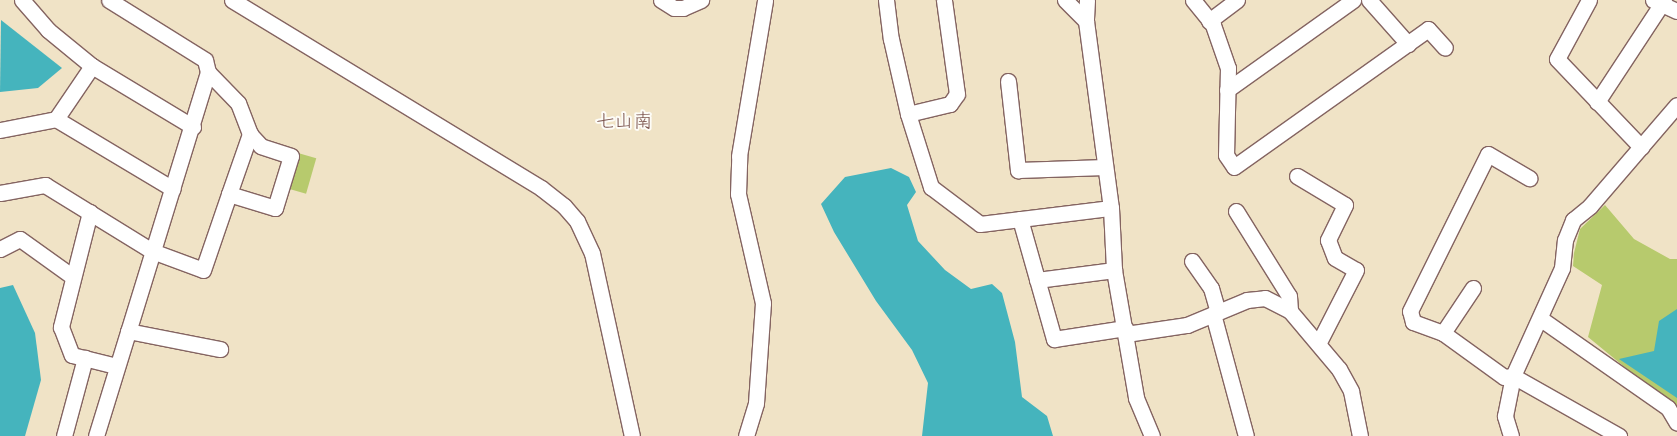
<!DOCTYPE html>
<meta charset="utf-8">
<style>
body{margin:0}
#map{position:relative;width:1677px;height:436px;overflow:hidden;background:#f0e3c6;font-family:Sriracha,"Klee One",sans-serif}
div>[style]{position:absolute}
.green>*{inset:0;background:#b7ca6d;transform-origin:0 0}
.water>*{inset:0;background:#45b4bd}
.roads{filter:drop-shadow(1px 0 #846461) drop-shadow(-1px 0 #846461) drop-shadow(0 1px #846461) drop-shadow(0 -1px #846461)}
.minor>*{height:15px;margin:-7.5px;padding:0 7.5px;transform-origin:7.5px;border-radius:7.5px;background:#fff}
span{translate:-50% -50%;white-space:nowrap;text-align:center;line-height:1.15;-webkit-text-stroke:4px #fdfcf7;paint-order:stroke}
.neighbourhood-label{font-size:19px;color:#7c554e}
</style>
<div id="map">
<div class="green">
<div style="left:298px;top:153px;width:19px;height:37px;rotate:16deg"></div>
<div style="clip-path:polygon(1605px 205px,1634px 239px,1670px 259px,1677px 259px,1677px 410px,1588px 337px,1602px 285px,1573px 266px,1574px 253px,1580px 229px)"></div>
</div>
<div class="water">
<div style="clip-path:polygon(1px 20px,62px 68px,38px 88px,0 92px)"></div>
<div style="clip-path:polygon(891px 168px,909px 177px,916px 192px,907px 205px,918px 241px,945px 270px,971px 289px,992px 284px,1002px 293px,1015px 342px,1022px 397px,1047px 416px,1053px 436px,922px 436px,928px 383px,912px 350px,876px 301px,834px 232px,821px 204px,845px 177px)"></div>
<div style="clip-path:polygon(13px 285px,35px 333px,41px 380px,25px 436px,0 436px,0 288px)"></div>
<div style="clip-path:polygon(1677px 309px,1677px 398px,1619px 359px,1654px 351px,1659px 321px)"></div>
</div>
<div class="roads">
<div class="minor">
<div style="left:22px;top:0;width:40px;rotate:49deg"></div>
<div style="left:48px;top:30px;width:57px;rotate:39.3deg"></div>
<div style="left:92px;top:66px;width:118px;rotate:31.1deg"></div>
<div style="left:232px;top:0;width:362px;rotate:31.3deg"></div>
<div style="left:541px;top:188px;width:29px;rotate:38deg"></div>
<div style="left:564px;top:206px;width:20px;rotate:49deg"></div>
<div style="left:577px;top:221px;width:35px;rotate:65deg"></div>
<div style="left:592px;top:253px;width:187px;rotate:77.7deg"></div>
<div style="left:661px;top:0;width:15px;rotate:32deg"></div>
<div style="left:674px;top:8px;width:9px"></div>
<div style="left:683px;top:8px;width:20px;rotate:-24deg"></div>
<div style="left:886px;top:0;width:39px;rotate:83deg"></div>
<div style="left:891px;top:39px;width:77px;rotate:77.2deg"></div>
<div style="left:908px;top:114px;width:77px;rotate:72.5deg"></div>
<div style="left:931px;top:187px;width:61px;rotate:37.1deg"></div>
<div style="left:980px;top:224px;width:132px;rotate:-7deg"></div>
<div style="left:1065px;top:0;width:30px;rotate:45deg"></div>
<div style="left:1087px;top:0;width:21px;rotate:93deg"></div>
<div style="left:1086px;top:21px;width:189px;rotate:82.4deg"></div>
<div style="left:1111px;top:208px;width:62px;rotate:87.2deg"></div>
<div style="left:1114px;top:270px;width:130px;rotate:80.2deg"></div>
<div style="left:1136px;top:398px;width:41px;rotate:67.2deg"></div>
<div style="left:1193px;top:0;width:32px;rotate:51deg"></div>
<div style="left:1213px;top:25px;width:46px;rotate:70.8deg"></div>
<div style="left:1228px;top:68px;width:87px;rotate:91.3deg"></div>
<div style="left:1226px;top:155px;width:14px;rotate:56deg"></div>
<div style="left:1234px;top:167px;width:238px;rotate:-35.4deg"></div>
<div style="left:1428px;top:29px;width:25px;rotate:48deg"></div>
<div style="left:1369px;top:0;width:59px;rotate:48.4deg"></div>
<div style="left:1589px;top:0;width:67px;rotate:118.5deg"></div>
<div style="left:1557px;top:59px;width:122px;rotate:46.3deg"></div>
<div style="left:1653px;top:0;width:26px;rotate:25deg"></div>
<div style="left:1209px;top:21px;width:35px;rotate:-37deg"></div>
<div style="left:1008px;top:81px;width:90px;rotate:83.6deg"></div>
<div style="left:1018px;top:170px;width:87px;rotate:-2deg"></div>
<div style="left:1227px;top:90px;width:155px;rotate:-35.5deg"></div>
<div style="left:1597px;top:102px;width:122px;rotate:-56.7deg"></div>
<div style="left:908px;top:114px;width:43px;rotate:-13.4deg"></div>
<div style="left:950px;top:104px;width:12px;rotate:-55deg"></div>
<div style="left:957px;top:94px;width:95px;rotate:-97.9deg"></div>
<div style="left:56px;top:119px;width:64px;rotate:-55.8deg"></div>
<div style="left:0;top:130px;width:57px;rotate:-11.1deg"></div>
<div style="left:56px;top:119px;width:136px;rotate:30.9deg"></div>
<div style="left:1297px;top:176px;width:56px;rotate:31.1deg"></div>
<div style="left:1345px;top:205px;width:39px;rotate:116deg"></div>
<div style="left:1328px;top:240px;width:19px;rotate:69deg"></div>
<div style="left:1335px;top:258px;width:24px;rotate:30deg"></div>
<div style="left:1356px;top:270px;width:83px;rotate:117.2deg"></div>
<div style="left:0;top:193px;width:46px;rotate:-10.1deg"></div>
<div style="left:45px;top:185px;width:126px;rotate:31.7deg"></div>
<div style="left:152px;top:251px;width:54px;rotate:20.4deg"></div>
<div style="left:203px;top:270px;width:80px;rotate:-71.1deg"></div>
<div style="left:229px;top:194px;width:48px;rotate:16.9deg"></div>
<div style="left:275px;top:208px;width:54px;rotate:-72.9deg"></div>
<div style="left:291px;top:156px;width:32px;rotate:-162deg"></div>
<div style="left:261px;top:146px;width:16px;rotate:-133deg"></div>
<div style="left:250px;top:134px;width:33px;rotate:-111deg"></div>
<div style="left:238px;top:103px;width:43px;rotate:-134.1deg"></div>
<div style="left:208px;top:72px;width:12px;rotate:-104deg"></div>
<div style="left:205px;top:60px;width:113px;rotate:-148deg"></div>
<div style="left:229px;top:194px;width:64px;rotate:-70.7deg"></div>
<div style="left:1236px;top:211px;width:100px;rotate:58.1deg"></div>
<div style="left:1289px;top:296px;width:15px;rotate:86deg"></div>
<div style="left:90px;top:212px;width:119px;rotate:104.2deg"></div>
<div style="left:61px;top:327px;width:30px;rotate:69deg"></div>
<div style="left:72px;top:355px;width:45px;rotate:14deg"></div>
<div style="left:1020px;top:219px;width:125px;rotate:74.2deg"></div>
<div style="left:1054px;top:339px;width:72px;rotate:-8.8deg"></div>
<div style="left:0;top:249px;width:22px;rotate:-27deg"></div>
<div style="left:20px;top:239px;width:65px;rotate:35.6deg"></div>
<div style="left:1192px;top:261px;width:33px;rotate:55deg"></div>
<div style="left:1211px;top:288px;width:25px;rotate:74deg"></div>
<div style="left:1037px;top:280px;width:78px;rotate:-7.4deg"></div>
<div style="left:1473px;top:288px;width:54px;rotate:123.7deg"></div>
<div style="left:1443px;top:333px;width:75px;rotate:35.8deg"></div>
<div style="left:1504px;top:377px;width:9px;rotate:-6deg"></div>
<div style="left:1513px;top:376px;width:122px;rotate:29.5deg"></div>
<div style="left:1213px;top:314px;width:126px;rotate:74.9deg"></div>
<div style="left:1541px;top:319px;width:155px;rotate:35deg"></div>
<div style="left:1668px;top:408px;width:17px;rotate:59deg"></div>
<div style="left:128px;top:331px;width:94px;rotate:11.1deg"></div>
<div style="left:1443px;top:333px;width:32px;rotate:-160deg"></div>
<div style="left:1413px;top:322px;width:11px;rotate:-105deg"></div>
<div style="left:1410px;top:311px;width:175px;rotate:-63.6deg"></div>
<div style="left:1488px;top:154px;width:48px;rotate:30.3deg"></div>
<div style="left:1126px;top:334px;width:62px;rotate:-8.4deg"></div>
<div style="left:1187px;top:325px;width:65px;rotate:-22.6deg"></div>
<div style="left:1247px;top:300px;width:18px;rotate:-6deg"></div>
<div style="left:1265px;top:298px;width:28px;rotate:27deg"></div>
<div style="left:1290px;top:311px;width:76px;rotate:49.8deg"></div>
<div style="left:1339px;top:369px;width:25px;rotate:61deg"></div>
<div style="left:1351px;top:391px;width:46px;rotate:78.7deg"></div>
<div style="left:64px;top:436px;width:81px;rotate:-74.9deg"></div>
<div style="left:96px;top:436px;width:381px;rotate:-72.9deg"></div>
<div style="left:746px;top:436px;width:34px;rotate:-73deg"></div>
<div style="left:756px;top:403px;width:100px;rotate:-86deg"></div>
<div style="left:763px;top:303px;width:112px;rotate:-102.9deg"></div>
<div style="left:738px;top:194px;width:38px;rotate:-88deg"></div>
<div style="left:739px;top:156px;width:158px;rotate:-80.5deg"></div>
<div style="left:1511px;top:436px;width:21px;rotate:-107deg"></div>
<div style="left:1505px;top:416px;width:41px;rotate:-78.7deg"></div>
<div style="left:1513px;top:376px;width:119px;rotate:-65.6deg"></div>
<div style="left:1562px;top:268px;width:28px;rotate:-84deg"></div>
<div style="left:1565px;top:240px;width:22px;rotate:-68deg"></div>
<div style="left:1573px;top:220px;width:22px;rotate:-39deg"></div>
<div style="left:1590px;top:206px;width:133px;rotate:-49.3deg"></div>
</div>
</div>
<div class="neighbourhood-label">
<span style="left:624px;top:121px">七山南</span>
</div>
</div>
